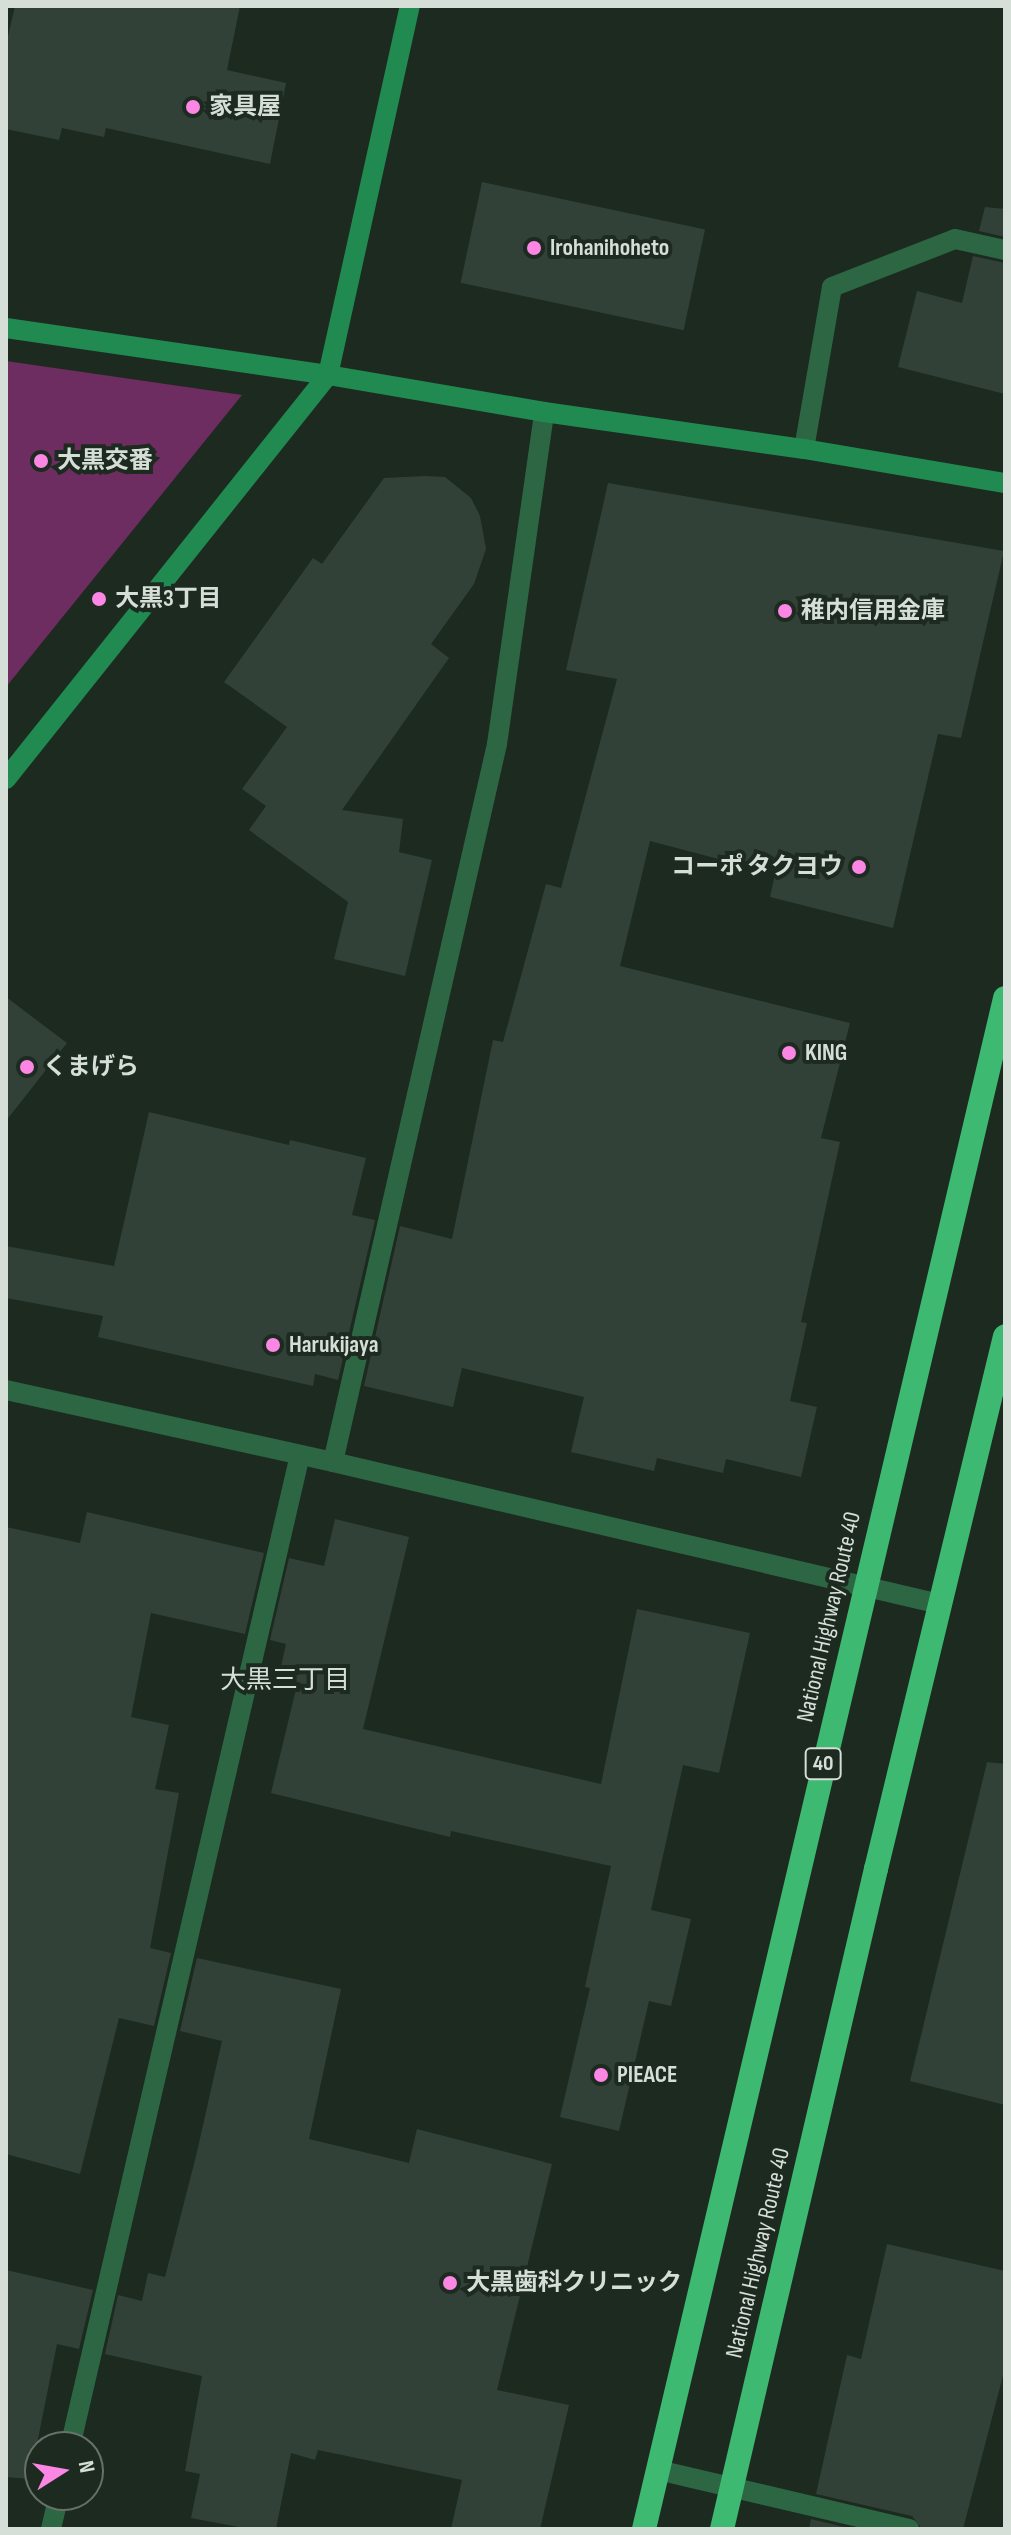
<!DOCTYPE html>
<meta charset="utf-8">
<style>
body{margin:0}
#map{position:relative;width:1011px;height:2535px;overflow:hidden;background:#1c2a20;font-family:"Sofia Sans Condensed","Noto Sans JP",sans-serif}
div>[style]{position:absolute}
.green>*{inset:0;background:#6e2d61}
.building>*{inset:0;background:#324137;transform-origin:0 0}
.lane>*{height:20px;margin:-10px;padding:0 10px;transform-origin:10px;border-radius:10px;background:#2c6643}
.street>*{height:20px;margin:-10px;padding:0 10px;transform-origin:10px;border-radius:10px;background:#2c6643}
.secondary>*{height:20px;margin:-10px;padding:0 10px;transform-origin:10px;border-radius:10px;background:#218a51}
.highway>*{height:24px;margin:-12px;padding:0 12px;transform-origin:12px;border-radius:12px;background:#3db972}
.dots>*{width:22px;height:22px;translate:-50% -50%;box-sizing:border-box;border:4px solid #1c2a20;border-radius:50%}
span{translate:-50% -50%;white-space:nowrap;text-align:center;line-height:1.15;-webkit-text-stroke:8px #1c2a20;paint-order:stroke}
.shield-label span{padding:2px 6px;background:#1c2a20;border:2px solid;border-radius:6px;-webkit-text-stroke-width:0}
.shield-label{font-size:22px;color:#d5ded7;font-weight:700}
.poi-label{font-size:24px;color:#d5ded7;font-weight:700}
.left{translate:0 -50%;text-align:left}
.right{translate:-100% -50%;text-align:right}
.street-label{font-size:24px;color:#d5ded7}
.neighbourhood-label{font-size:26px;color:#d5ded7}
.frame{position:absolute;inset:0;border:8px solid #d5ded7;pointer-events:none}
.north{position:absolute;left:24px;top:2431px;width:80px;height:80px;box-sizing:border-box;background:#1c2a20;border:2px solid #667269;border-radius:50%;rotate:79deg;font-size:22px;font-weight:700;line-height:32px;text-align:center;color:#d5ded7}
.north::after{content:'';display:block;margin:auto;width:28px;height:36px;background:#fc86e4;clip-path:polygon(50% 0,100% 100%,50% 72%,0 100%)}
</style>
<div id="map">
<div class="green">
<div style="clip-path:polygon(6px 361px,242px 395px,6px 687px)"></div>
</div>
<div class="building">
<div style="clip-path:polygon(15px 6px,240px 6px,227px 70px,286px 83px,270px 164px,106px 128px,104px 137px,62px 128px,59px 140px,6px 129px,6px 45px)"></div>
<div style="left:482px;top:182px;width:228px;height:103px;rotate:12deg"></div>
<div style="clip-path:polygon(985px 207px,1005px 209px,1005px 237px,979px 231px)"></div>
<div style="clip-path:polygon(973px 256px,1005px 263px,1005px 394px,898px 367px,917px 291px,962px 303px)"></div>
<div style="clip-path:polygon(425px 476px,445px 477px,471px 498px,480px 516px,486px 549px,474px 584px,431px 644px,449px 658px,342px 810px,403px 819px,399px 852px,432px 860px,405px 976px,334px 959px,348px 902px,249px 830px,266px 806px,242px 789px,287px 727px,224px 682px,313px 558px,322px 564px,384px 478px)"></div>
<div style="clip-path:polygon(608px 483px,1004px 551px,961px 738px,938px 734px,893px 928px,770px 897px,775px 874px,650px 841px,620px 966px,850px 1023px,821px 1138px,840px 1142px,801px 1322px,807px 1323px,790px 1401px,817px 1407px,801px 1477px,726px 1459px,723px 1473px,657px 1458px,654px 1471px,571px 1452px,584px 1397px,462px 1368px,453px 1407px,364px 1386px,400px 1226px,452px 1239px,493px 1040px,503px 1042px,546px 884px,561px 888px,617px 679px,566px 670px)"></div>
<div style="clip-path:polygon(6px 997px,67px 1043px,6px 1121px)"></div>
<div style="clip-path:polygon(149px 1112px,289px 1145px,290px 1140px,366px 1158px,352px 1215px,375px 1220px,338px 1380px,315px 1374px,313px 1386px,98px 1337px,103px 1316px,6px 1298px,6px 1246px,114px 1266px)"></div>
<div style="clip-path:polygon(87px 1512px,264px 1553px,245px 1634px,151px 1613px,131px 1717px,169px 1725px,155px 1789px,179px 1793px,150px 1948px,171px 1953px,154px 2026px,119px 2018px,80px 2174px,6px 2154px,6px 1527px,80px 1543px)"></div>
<div style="clip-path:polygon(335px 1519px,409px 1537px,363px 1729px,601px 1784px,637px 1609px,750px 1633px,719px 1773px,683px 1765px,651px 1910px,691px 1919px,671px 2006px,649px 2001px,619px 2131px,560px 2117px,590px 1988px,585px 1987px,611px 1866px,451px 1831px,450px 1837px,271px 1793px,296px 1689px,277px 1684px,286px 1644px,270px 1640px,289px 1558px,324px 1566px)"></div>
<div style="clip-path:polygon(987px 1762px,1005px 1764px,1005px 2105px,910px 2081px)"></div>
<div style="clip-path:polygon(197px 1958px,341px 1989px,309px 2139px,409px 2163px,417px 2129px,552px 2164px,497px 2390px,569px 2405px,540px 2529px,451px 2529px,462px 2480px,318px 2450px,315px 2460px,291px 2453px,276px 2529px,249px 2529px,191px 2518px,200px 2474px,185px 2471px,202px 2376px,105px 2354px,118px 2295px,142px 2301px,148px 2273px,165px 2277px,196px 2156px,222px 2041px,180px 2031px)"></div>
<div style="clip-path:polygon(887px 2244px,1005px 2271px,1005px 2368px,963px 2529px,922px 2529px,912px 2516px,816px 2494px,847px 2355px,861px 2359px)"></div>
<div style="clip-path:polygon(6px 2270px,93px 2290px,79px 2349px,57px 2344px,30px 2479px,6px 2477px)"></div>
<div style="clip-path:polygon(811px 2519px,852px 2529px,809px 2529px)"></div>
</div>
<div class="lane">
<div style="left:804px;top:449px;width:164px;rotate:-80.2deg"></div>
<div style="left:832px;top:287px;width:132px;rotate:-21.3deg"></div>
<div style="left:955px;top:239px;width:51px;rotate:12.4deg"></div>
<div style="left:658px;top:2470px;width:258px;rotate:13.2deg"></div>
</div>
<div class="street">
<div style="left:6px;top:1390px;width:335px;rotate:12.4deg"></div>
<div style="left:333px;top:1462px;width:623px;rotate:13.17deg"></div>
<div style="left:333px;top:1462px;width:736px;rotate:-77.13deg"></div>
<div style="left:497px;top:744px;width:335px;rotate:-81.9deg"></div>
<div style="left:70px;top:2447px;width:1018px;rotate:-76.95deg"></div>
<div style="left:51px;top:2529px;width:35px;rotate:-77deg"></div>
</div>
<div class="secondary">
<div style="left:6px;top:328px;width:325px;rotate:8.3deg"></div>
<div style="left:328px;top:375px;width:219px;rotate:9.7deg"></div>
<div style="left:544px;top:412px;width:263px;rotate:8.1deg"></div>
<div style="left:804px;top:449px;width:204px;rotate:9.6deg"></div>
<div style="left:6px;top:779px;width:517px;rotate:-51.44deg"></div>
<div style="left:328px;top:375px;width:378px;rotate:-77.5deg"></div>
</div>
<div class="highway">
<div style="left:644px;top:2529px;width:1573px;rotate:-76.73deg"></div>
<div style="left:722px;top:2529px;width:678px;rotate:-76.87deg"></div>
<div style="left:876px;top:1869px;width:548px;rotate:-76.39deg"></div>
</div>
<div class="dots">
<div style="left:193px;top:107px;background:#fc86e4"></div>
<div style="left:534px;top:248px;background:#fc86e4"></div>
<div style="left:41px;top:461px;background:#fc86e4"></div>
<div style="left:99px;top:599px;background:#fc86e4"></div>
<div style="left:785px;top:611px;background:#fc86e4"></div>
<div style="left:859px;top:867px;background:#fc86e4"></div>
<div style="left:789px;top:1053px;background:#fc86e4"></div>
<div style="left:27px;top:1067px;background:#fc86e4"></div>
<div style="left:273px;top:1345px;background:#fc86e4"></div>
<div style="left:601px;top:2075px;background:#fc86e4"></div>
<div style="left:450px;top:2283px;background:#fc86e4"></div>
</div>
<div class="shield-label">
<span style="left:823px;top:1764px">40</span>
</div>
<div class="poi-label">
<span class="left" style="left:209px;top:107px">家具屋</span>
<span class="left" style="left:550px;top:248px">Irohanihoheto</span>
<span class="left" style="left:57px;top:461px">大黒交番</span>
<span class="left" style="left:115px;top:599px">大黒3丁目</span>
<span class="left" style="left:801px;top:611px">稚内信用金庫</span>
<span class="right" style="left:843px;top:867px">コーポ タクヨウ</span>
<span class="left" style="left:805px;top:1053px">KING</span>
<span class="left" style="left:43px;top:1067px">くまげら</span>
<span class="left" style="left:289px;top:1345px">Harukijaya</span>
<span class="left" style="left:617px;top:2075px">PIEACE</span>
<span class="left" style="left:466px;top:2283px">大黒歯科クリニック</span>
</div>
<div class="street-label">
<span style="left:829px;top:1617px;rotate:-77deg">National Highway Route 40</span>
<span style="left:758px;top:2253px;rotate:-77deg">National Highway Route 40</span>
</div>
<div class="neighbourhood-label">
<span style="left:285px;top:1681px">大黒三丁目</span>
</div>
<div class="frame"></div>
<div class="north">N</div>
</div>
